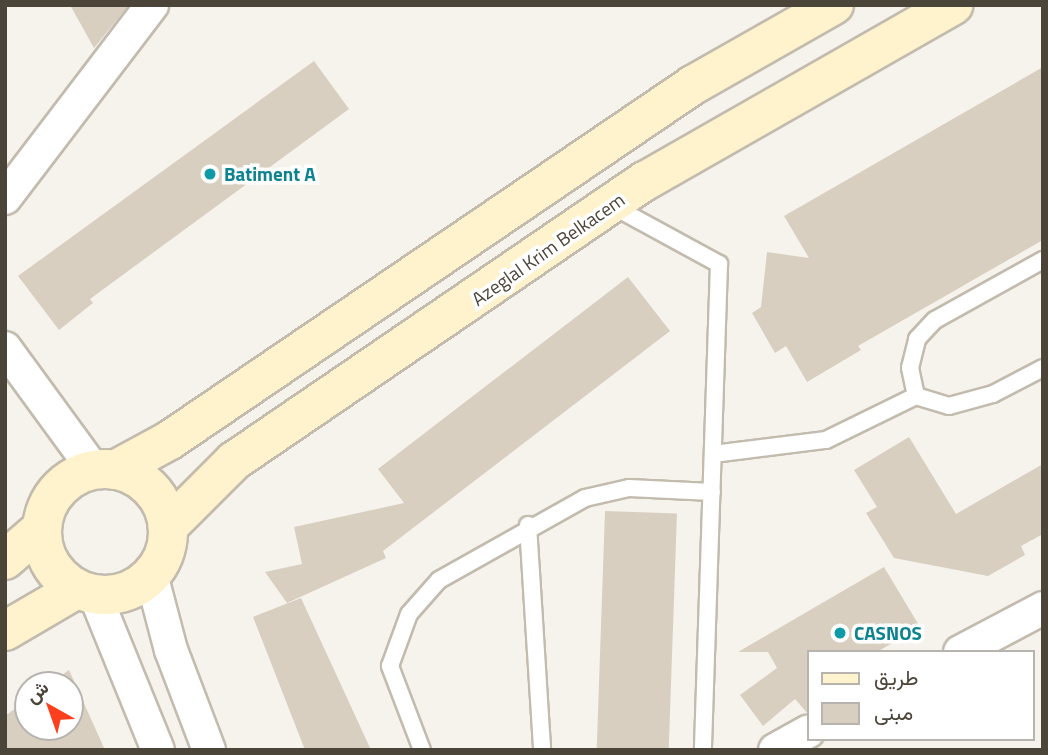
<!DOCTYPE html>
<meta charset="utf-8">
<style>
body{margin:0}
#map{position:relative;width:1048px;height:755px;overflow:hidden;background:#f6f3ec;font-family:"Titillium Web",Vazirmatn,sans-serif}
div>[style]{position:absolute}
.building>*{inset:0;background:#d8cfc1;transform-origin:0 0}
.roads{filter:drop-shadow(2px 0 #c2bbae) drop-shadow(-2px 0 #c2bbae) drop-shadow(0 2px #c2bbae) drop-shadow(0 -2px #c2bbae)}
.service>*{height:16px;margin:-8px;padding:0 8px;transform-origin:8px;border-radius:8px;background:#fff}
.minor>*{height:32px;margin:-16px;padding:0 16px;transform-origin:16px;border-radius:16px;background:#fff}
.secondary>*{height:38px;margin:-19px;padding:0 19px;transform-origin:19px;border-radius:19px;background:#fff3cd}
.secondary>.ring{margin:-19px;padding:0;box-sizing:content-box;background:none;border:38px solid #fff3cd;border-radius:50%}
.dots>*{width:19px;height:19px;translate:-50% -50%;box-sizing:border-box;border:4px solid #fff;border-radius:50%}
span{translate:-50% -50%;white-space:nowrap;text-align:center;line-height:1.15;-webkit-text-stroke:7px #fff;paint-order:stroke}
.culture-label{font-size:19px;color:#0d838f;font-weight:700}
.left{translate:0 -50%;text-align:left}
.street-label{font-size:19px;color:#4b4439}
.frame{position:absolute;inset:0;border:7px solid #4b4439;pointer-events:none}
.legend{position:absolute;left:807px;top:650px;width:228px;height:91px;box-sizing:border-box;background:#fff;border:2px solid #b7b4b0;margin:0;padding:9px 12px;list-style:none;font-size:21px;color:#4b4439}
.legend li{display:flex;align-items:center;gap:14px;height:35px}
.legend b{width:35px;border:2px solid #b7b4b0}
.north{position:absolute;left:14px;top:671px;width:70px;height:70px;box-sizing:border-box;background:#fff;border:2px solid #b7b4b0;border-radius:50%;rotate:320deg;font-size:19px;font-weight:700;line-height:28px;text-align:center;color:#4b4439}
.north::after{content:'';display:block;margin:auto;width:24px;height:32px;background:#fc3f1d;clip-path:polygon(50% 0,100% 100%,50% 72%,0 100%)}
</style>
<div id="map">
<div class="building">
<div style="clip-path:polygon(70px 5px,129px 5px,94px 48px)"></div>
<div style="clip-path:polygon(314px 61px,349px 109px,90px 299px,93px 303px,59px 330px,18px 276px)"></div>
<div style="clip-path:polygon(1043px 67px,1043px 240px,858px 346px,861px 350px,807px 382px,786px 346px,775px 353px,752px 313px,761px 307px,767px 252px,809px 258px,784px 216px)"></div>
<div style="clip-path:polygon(628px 277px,670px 331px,383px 551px,386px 558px,287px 603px,265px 572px,302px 564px,294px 527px,404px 503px,378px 469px)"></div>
<div style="clip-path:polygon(909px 437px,956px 514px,1043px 464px,1043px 534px,1021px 546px,1025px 555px,988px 576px,894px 558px,866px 513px,877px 507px,854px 470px)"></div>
<div style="left:605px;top:511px;width:72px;height:239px;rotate:2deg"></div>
<div style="clip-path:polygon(884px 567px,920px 627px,877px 652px,808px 652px,808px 714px,795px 699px,763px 726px,740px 695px,777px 668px,768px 652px,738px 652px)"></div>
<div style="clip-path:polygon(301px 598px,371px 750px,305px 750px,253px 617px)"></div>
<div style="clip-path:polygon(69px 670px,105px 750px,5px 750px,5px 716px,28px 699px,28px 727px,70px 727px,70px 685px,48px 685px)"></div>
</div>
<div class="roads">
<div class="service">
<div style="left:611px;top:205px;width:123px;rotate:28.6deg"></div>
<div style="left:719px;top:264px;width:486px;rotate:91.9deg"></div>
<div style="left:916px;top:396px;width:29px;rotate:-102deg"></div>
<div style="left:910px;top:368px;width:30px;rotate:-76deg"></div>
<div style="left:917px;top:339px;width:26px;rotate:-47deg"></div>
<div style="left:935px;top:320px;width:124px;rotate:-29.1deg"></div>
<div style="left:713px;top:454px;width:114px;rotate:-7.1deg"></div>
<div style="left:826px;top:440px;width:100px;rotate:-26.1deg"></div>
<div style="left:916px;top:396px;width:34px;rotate:17deg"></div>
<div style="left:949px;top:406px;width:46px;rotate:-15.3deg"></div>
<div style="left:993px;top:394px;width:56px;rotate:-27.5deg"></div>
<div style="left:528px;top:525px;width:225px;rotate:86.4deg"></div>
<div style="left:422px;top:750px;width:90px;rotate:-110.9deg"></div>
<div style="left:390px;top:666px;width:55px;rotate:-69.9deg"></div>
<div style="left:409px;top:614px;width:45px;rotate:-48.6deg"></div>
<div style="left:439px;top:580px;width:167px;rotate:-29.3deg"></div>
<div style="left:585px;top:498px;width:45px;rotate:-12.8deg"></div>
<div style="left:629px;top:488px;width:83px;rotate:2.8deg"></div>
</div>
<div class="minor">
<div style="left:5px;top:198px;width:243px;rotate:-52.7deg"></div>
<div style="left:5px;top:348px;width:151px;rotate:53.9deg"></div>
<div style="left:151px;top:574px;width:79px;rotate:75.3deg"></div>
<div style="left:171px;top:650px;width:107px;rotate:69.2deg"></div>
<div style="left:95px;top:595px;width:167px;rotate:67.9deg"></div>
<div style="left:960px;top:652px;width:94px;rotate:-27.9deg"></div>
<div style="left:775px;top:750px;width:38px;rotate:-29deg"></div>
</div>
<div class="secondary">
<div class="ring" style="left:42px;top:469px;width:88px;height:88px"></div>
<div style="left:115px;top:470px;width:63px;rotate:-28.6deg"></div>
<div style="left:170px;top:440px;width:632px;rotate:-34.17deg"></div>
<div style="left:693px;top:85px;width:162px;rotate:-29.6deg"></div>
<div style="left:168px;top:527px;width:93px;rotate:-45deg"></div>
<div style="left:234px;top:461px;width:497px;rotate:-34.3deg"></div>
<div style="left:645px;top:181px;width:355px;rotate:-29.7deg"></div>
<div style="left:5px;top:560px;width:49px;rotate:-40.9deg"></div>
<div style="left:5px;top:631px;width:83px;rotate:-30.3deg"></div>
</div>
</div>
<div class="dots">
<div style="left:210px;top:174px;background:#0f9aa8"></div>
<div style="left:840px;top:633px;background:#0f9aa8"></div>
</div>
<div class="culture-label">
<span class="left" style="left:224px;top:174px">Batiment A</span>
<span class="left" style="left:854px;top:633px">CASNOS</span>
</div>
<div class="street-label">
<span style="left:548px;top:249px;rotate:-35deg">Azeglal Krim Belkacem</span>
</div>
<div class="frame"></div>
<ul class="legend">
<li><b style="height:9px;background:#fff3cd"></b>طريق</li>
<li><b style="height:19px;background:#d8cfc1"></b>مبنى</li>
</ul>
<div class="north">ش</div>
</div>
